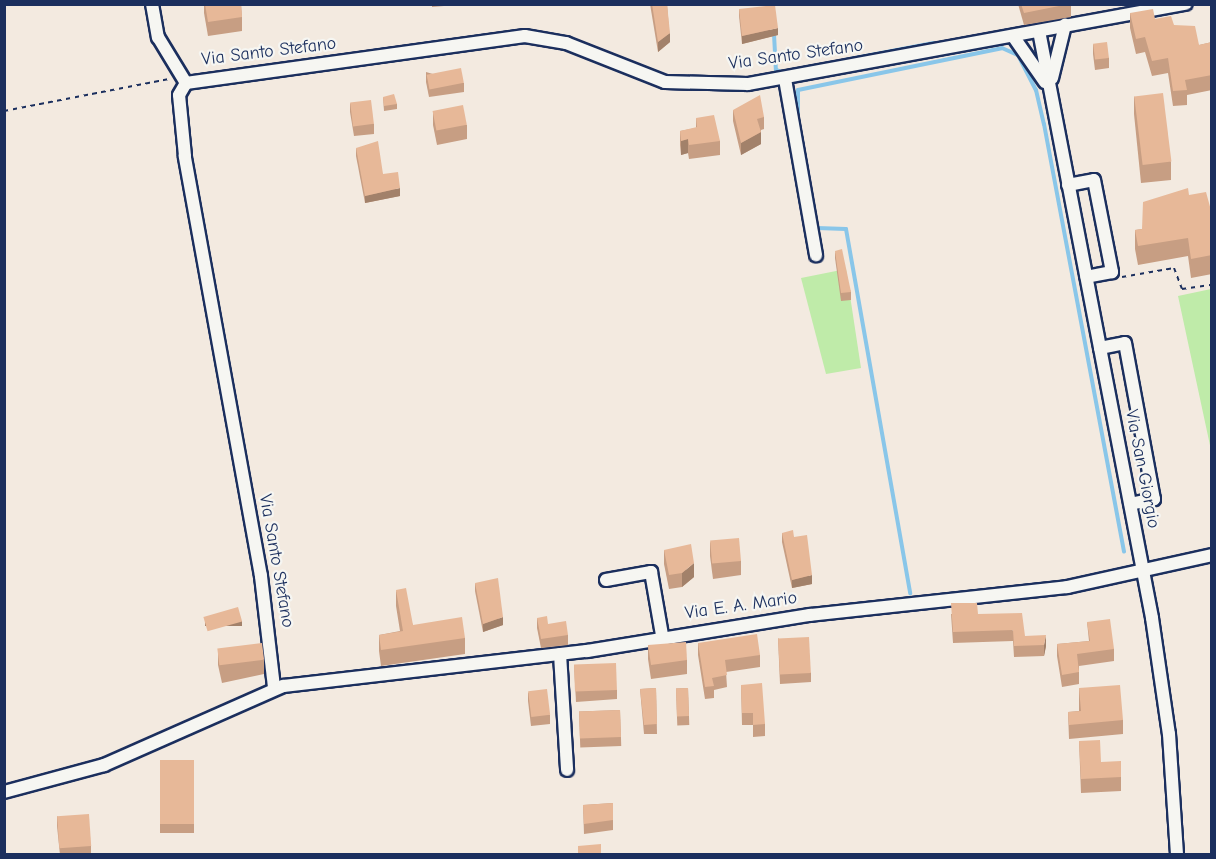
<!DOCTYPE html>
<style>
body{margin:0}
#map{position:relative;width:1216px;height:859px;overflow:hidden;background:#f3eae0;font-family:"Comic Neue",sans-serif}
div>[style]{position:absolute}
.green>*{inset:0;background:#bfeba9}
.stream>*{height:4px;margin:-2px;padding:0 2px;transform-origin:2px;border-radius:2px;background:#89c6e9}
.path>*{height:2px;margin-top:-1px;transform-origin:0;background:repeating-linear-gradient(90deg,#1b2f5e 0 4.5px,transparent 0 9px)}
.roads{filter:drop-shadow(2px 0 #1b2f5e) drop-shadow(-2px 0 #1b2f5e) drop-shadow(0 2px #1b2f5e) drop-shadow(0 -2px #1b2f5e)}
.minor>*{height:12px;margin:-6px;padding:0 6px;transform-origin:6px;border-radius:6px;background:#f6f6f2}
.wall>*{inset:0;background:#c79e83;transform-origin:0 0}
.shaded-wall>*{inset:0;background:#a2816a;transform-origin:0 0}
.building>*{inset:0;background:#e7b898;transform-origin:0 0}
span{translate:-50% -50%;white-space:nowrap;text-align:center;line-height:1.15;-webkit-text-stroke:4.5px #f6f6f2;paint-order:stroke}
.street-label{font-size:18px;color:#1b2f5e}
.frame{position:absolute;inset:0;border:6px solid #1b2f5e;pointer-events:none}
</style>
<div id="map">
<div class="green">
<div style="clip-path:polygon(846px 269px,861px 368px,826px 374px,801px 278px)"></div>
<div style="clip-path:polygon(1211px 289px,1212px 289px,1211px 450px,1178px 296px)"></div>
</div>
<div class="stream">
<div style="left:774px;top:34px;width:36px;rotate:87deg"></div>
<div style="left:776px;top:70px;width:6px;rotate:18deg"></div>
<div style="left:845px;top:60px;width:90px;rotate:-10.9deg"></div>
<div style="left:798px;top:119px;width:29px;rotate:-90deg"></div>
<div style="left:798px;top:90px;width:208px;rotate:-11.6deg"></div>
<div style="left:1002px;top:48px;width:17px;rotate:24deg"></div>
<div style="left:1018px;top:55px;width:39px;rotate:63deg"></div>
<div style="left:1036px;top:90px;width:35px;rotate:77deg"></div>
<div style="left:1044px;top:124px;width:435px;rotate:79.4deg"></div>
<div style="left:801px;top:135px;width:94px;rotate:80.2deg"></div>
<div style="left:817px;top:228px;width:29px;rotate:2deg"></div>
<div style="left:846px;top:229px;width:370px;rotate:80deg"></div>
</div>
<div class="path">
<div style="left:4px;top:111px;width:168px;rotate:-11deg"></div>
<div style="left:1122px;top:277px;width:53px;rotate:-9.8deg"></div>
<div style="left:1174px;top:268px;width:22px;rotate:69deg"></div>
<div style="left:1182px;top:289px;width:30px;rotate:-8deg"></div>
</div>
<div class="roads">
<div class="minor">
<div style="left:152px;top:4px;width:34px;rotate:80deg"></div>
<div style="left:158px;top:37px;width:54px;rotate:58.7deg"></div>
<div style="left:1039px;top:31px;width:598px;rotate:79.1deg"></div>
<div style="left:1152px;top:618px;width:117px;rotate:81.7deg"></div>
<div style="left:1169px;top:734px;width:120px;rotate:86.2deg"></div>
<div style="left:1013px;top:36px;width:56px;rotate:55.2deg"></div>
<div style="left:1052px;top:78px;width:55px;rotate:-76.2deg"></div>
<div style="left:785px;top:79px;width:179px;rotate:80deg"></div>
<div style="left:1068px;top:185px;width:26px;rotate:-11deg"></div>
<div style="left:1094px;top:180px;width:94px;rotate:78.9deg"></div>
<div style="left:1112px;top:272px;width:26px;rotate:169deg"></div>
<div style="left:1100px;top:348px;width:25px;rotate:-11deg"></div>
<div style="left:1125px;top:343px;width:159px;rotate:79.5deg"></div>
<div style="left:1154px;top:499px;width:24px;rotate:168deg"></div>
<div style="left:606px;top:580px;width:46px;rotate:-10.1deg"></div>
<div style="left:651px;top:572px;width:64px;rotate:80.1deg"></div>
<div style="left:560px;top:654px;width:116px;rotate:86.5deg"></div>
<div style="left:274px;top:687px;width:112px;rotate:-96.7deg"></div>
<div style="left:261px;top:576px;width:427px;rotate:-100.3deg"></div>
<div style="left:185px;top:156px;width:61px;rotate:-95.6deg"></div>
<div style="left:179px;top:95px;width:14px;rotate:-60deg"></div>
<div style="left:186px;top:83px;width:342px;rotate:-7.9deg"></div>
<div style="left:525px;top:36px;width:42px;rotate:9.7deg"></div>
<div style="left:566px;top:43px;width:106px;rotate:21.5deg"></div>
<div style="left:665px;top:82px;width:83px;rotate:1.4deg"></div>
<div style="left:748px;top:84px;width:445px;rotate:-10.4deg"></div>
<div style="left:4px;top:792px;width:104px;rotate:-15.1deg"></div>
<div style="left:104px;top:765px;width:196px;rotate:-23.8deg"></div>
<div style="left:283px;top:686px;width:306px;rotate:-6.6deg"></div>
<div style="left:587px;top:651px;width:226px;rotate:-9.2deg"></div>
<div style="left:810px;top:615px;width:259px;rotate:-6.2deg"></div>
<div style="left:1067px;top:587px;width:148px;rotate:-12.4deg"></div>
</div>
</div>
<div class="wall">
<div style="clip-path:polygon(204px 4px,241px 4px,242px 17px,242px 31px,208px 36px,204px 13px)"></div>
<div style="clip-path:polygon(432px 4px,444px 4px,444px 6px,432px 7px)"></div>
<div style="clip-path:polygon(650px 4px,667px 4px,670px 42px,658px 52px)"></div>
<div style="clip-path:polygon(1018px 4px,1071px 4px,1071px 17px,1024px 25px)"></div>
<div style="clip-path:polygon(739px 9px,778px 35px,742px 44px,739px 16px)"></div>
<div style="clip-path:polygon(1130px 13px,1174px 25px,1199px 45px,1212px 42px,1212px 90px,1187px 95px,1187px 105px,1173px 106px,1168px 73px,1152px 76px,1145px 52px,1136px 54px,1130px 28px)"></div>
<div style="clip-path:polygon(1093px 44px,1109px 58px,1109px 68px,1095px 70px,1093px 54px)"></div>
<div style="clip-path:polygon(426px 72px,464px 83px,464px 92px,429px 97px,426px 82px)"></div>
<div style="clip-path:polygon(1134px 96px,1171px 162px,1171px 180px,1141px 183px,1134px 114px)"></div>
<div style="clip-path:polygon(383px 97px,397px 104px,397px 109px,384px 111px)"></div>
<div style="clip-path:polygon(350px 103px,374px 124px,374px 134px,354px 136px,350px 112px)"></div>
<div style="clip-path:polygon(733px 110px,764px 117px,764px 129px,761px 130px,761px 144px,741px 155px,733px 121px)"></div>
<div style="clip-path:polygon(433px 111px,467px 125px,467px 139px,437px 145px,433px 125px)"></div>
<div style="clip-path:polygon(696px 118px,720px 141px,720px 155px,689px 159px,688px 153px,681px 155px,680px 145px,680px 131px,696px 128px)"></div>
<div style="clip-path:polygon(356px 148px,383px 174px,400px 196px,365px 203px,356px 156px)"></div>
<div style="clip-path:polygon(1189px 195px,1212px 214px,1212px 274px,1191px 278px,1188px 256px,1138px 265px,1135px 249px,1135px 230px,1142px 229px)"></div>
<div style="clip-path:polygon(835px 251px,851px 292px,851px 300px,841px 301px,835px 258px)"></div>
<div style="clip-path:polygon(782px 533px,794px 537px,812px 584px,792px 588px,782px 542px)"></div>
<div style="clip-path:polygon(710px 542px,741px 561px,741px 575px,713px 579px,710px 556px)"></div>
<div style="clip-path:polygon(664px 550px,694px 577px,682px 587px,669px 589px,664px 564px)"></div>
<div style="clip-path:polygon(475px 583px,503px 625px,483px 632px,475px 591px)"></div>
<div style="clip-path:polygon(396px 590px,413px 625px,465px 638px,465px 654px,381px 666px,379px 651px,379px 635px,400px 631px,396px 606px)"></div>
<div style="clip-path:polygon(951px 614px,978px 614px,1046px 646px,1044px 656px,1014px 657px,1013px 641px,953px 643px)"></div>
<div style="clip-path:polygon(537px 618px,568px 635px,568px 645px,541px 648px,537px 628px)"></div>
<div style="clip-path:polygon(1087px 622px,1114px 649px,1114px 661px,1079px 666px,1079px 684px,1062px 687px,1057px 656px,1057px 644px,1089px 641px)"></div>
<div style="clip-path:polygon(778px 638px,811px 673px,811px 682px,780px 684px)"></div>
<div style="clip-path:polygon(698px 643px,760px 655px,760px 667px,726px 672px,727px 687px,714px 690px,714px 698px,705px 699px,698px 655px)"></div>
<div style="clip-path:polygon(648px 645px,687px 660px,687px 674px,651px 679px,648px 659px)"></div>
<div style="clip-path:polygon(218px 651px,264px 660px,264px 674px,222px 683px,218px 665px)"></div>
<div style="clip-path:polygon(574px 665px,617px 690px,617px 699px,576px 702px)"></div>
<div style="clip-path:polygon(741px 685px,765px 724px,765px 736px,753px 737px,753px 725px,742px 725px)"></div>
<div style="clip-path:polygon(656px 688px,657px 734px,644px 734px,640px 689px)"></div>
<div style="left:688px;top:688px;width:37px;height:12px;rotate:88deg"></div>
<div style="clip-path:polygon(1079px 688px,1123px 720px,1123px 734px,1069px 739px,1068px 712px,1079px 711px)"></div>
<div style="clip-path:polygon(528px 692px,550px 715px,550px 724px,531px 726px,528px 701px)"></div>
<div style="left:620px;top:710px;width:36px;height:41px;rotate:88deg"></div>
<div style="clip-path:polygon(1079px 741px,1101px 762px,1121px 777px,1121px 791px,1081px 793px)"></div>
<div style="left:194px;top:760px;width:73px;height:34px;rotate:90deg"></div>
<div style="clip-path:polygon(613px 803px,613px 830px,584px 834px,583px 805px)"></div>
<div style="clip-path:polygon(57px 816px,91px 846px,91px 855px,60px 855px,57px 826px)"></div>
</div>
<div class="shaded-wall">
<div style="clip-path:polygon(778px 28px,778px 35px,742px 44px,742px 36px)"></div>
<div style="clip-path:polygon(670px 33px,670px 42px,658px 52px,658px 42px)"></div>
<div style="clip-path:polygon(761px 132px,761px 144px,741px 155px,741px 143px)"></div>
<div style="clip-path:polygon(688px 139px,688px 153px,681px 155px,681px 141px)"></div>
<div style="clip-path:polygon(400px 188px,400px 196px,365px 203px,365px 196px)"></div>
<div style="clip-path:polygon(694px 563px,694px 577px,682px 587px,682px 573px)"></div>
<div style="clip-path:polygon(812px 575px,812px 584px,792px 588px,792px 580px)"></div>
<div style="clip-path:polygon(503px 617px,503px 625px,483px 632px,483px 624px)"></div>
<div style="left:242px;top:621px;width:5px;height:37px;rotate:90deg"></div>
<div style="clip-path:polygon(1046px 635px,1046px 646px,1044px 656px,1044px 645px)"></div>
</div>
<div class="building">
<div style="clip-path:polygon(205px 4px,241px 4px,242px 17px,208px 22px)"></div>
<div style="clip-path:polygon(652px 4px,667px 4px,670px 33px,658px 42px)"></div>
<div style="clip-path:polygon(1021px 4px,1069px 4px,1024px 13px)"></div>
<div style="clip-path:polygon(775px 5px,778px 28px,742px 36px,739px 9px)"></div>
<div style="clip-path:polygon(1153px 9px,1155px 19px,1171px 16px,1174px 25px,1195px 26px,1199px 45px,1212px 42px,1212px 75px,1185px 80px,1187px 90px,1173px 91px,1168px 58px,1152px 61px,1145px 37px,1136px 39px,1130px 13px)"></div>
<div style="left:1107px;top:42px;width:16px;height:14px;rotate:83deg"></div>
<div style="left:461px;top:68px;width:15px;height:35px;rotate:79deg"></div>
<div style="left:1163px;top:93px;width:69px;height:29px;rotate:83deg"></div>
<div style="clip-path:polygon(394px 94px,397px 104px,384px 106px,383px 97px)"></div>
<div style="clip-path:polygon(760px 95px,764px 117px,757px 119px,761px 132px,741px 143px,733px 110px)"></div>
<div style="left:371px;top:100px;width:24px;height:21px;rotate:83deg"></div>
<div style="left:463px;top:105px;width:20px;height:31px;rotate:79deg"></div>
<div style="clip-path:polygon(714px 115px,720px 141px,689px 145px,688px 139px,681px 141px,680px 131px,697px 127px,696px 118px)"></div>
<div style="clip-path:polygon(378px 141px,383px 174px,398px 172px,400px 188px,365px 196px,356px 148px)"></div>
<div style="clip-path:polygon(1188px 188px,1189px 195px,1206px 192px,1212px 214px,1212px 255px,1191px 259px,1188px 238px,1138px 246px,1135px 230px,1142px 229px,1143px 202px)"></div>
<div style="clip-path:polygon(842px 249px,851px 292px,841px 293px,835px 251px)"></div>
<div style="clip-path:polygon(793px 530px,794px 537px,807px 535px,812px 575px,792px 580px,782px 533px)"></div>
<div style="left:739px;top:538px;width:23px;height:29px;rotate:85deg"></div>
<div style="clip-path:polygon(691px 544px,694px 563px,682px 573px,669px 575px,664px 550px)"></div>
<div style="clip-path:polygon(498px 578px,503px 617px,483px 624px,475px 583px)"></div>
<div style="clip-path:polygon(406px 588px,413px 625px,462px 617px,465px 638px,381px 650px,379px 635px,403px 631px,396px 590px)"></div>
<div style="clip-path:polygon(951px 603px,977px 603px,978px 614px,1022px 613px,1025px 636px,1046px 635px,1044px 645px,1014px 646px,1013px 630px,953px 632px)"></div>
<div style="left:238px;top:607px;width:15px;height:36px;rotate:74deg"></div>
<div style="clip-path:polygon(547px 616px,548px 624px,566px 621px,568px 635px,541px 639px,537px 618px)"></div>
<div style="clip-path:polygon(1110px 619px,1114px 649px,1077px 654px,1079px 672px,1062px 675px,1057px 644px,1090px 641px,1087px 622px)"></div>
<div style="clip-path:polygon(757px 634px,760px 655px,725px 660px,727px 675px,712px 678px,714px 686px,705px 687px,698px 643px)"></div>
<div style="left:809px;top:637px;width:36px;height:31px;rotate:87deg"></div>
<div style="clip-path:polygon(686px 642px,687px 660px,651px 665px,648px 645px)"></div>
<div style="left:262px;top:643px;width:17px;height:45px;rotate:83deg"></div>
<div style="left:616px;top:663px;width:27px;height:42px;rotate:88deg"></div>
<div style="clip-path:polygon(762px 683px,765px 724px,753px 725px,753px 713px,742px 713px,741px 685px)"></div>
<div style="clip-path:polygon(1120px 685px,1123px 720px,1069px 725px,1068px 712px,1081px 711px,1079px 688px)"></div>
<div style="clip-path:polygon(656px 688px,657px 724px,644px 725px,640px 689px)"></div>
<div style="left:688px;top:688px;width:28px;height:12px;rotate:88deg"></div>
<div style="left:547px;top:689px;width:26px;height:19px;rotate:83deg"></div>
<div style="left:620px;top:710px;width:27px;height:41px;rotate:88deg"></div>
<div style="clip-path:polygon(1100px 740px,1101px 762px,1121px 761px,1121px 777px,1081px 779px,1079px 741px)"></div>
<div style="left:194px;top:760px;width:64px;height:34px;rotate:90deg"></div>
<div style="clip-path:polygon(613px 803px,613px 820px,584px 824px,583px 805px)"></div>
<div style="left:89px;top:814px;width:32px;height:32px;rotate:86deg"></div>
<div style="clip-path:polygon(601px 844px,601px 855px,578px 855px,578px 846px)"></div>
</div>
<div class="street-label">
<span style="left:269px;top:52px;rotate:-7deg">Via Santo Stefano</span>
<span style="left:796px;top:55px;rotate:-8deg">Via Santo Stefano</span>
<span style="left:1142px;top:469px;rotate:79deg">Via San Giorgio</span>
<span style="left:276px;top:561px;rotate:80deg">Via Santo Stefano</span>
<span style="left:741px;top:606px;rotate:-8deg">Via E. A. Mario</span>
</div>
<div class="frame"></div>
</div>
